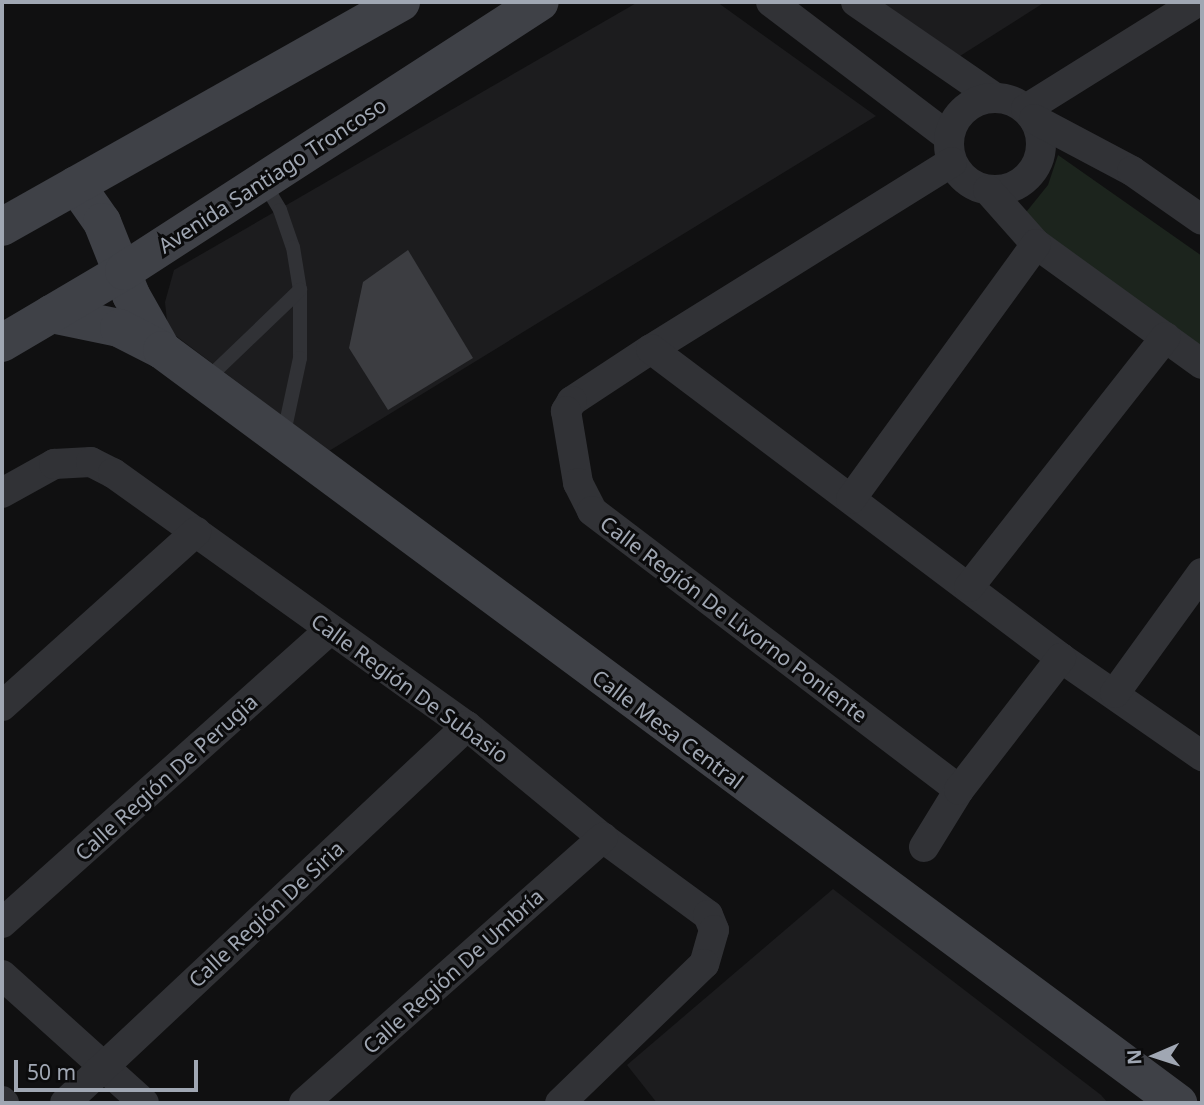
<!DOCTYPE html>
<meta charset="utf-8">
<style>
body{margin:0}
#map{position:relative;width:1204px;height:1105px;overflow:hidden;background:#101011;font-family:"Noto Sans",sans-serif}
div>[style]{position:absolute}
.built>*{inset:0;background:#1c1c1e}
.green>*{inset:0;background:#1c241d}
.building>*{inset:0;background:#3c3d41}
.lane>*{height:14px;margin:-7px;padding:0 7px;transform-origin:7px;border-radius:7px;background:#313236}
.street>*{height:30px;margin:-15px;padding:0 15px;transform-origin:15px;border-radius:15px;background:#313236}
.street>.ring{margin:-15px;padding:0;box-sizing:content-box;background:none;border:30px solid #313236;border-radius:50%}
.secondary>*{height:38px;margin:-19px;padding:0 19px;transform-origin:19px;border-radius:19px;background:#3f4147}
span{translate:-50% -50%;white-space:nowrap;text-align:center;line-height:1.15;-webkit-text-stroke:6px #0b0b0c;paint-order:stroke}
.street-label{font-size:21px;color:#a0a7b3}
.frame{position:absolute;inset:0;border:4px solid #a0a7b3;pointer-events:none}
.north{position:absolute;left:1120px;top:1021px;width:70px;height:70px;-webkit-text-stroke:5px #0b0b0c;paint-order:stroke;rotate:267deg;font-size:19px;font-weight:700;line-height:28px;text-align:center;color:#a0a7b3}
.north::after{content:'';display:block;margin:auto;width:24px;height:32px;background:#a0a7b3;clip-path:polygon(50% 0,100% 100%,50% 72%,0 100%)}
.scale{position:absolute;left:14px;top:1060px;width:184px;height:32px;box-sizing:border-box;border:4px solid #a0a7b3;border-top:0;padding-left:9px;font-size:21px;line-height:24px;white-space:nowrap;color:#a0a7b3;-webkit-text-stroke:5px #0b0b0c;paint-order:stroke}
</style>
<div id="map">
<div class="built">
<div style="clip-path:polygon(638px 2px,717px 2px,876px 116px,329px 451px,168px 330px,165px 302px,174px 270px)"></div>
<div style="clip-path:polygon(882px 2px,1045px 2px,960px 56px)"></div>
<div style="clip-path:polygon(833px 889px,1101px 1095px,1108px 1103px,657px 1103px,627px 1065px)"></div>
</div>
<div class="green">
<div style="clip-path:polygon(1058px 155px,1202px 256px,1202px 350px,1023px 216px,1048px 185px)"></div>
</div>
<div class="building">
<div style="clip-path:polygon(408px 250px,473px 358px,388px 410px,349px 348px,363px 282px)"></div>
</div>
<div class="lane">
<div style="left:264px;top:183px;width:31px;rotate:59deg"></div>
<div style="left:280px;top:210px;width:39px;rotate:71deg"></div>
<div style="left:293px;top:247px;width:44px;rotate:80.8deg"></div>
<div style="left:300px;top:290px;width:68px;rotate:90deg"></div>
<div style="left:300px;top:358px;width:81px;rotate:102.1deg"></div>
<div style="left:205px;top:381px;width:132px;rotate:-43.8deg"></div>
</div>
<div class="street">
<div style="left:771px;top:2px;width:223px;rotate:37.2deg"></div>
<div style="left:856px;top:2px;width:169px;rotate:34.6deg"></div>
<div class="ring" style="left:949px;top:98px;width:62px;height:62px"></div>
<div style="left:1026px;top:109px;width:202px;rotate:-32deg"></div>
<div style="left:1034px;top:119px;width:111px;rotate:28deg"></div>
<div style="left:1132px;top:171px;width:85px;rotate:35deg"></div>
<div style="left:952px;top:162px;width:354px;rotate:148.1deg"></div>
<div style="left:651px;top:349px;width:95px;rotate:146.6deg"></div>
<div style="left:572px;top:401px;width:12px;rotate:121deg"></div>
<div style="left:566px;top:411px;width:73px;rotate:80.5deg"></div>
<div style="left:578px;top:483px;width:31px;rotate:63deg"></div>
<div style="left:592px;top:511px;width:461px;rotate:37.2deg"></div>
<div style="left:988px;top:190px;width:72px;rotate:48.4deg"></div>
<div style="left:1036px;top:244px;width:205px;rotate:35.9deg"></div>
<div style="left:651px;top:349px;width:513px;rotate:37deg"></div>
<div style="left:1061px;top:658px;width:172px;rotate:34.8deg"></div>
<div style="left:2px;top:493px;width:60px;rotate:-29.1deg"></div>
<div style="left:54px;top:464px;width:37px;rotate:-3deg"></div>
<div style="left:91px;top:462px;width:25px;rotate:27deg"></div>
<div style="left:113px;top:473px;width:435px;rotate:35.6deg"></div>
<div style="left:467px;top:726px;width:176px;rotate:39.5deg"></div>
<div style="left:603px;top:838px;width:130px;rotate:36.3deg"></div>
<div style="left:708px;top:915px;width:16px;rotate:68deg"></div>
<div style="left:714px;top:930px;width:35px;rotate:106deg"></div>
<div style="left:704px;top:964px;width:200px;rotate:136deg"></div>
<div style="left:851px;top:499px;width:315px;rotate:-54deg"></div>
<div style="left:969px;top:587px;width:318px;rotate:-51.8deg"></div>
<div style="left:1115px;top:693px;width:148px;rotate:-54.1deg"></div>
<div style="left:2px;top:706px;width:261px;rotate:-41.9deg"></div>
<div style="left:924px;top:847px;width:67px;rotate:-58.4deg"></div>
<div style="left:959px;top:790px;width:167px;rotate:-52.3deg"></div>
<div style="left:2px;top:923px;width:440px;rotate:-41.8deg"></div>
<div style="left:2px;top:975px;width:191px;rotate:42deg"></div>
<div style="left:2px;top:1101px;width:3px;rotate:45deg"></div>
<div style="left:65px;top:1103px;width:551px;rotate:-43.16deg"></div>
<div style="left:304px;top:1103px;width:400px;rotate:-41.6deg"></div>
</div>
<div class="secondary">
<div style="left:76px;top:185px;width:45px;rotate:54.9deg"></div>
<div style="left:102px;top:222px;width:79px;rotate:68.3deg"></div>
<div style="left:131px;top:295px;width:63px;rotate:60.6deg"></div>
<div style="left:2px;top:227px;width:458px;rotate:-29.4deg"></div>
<div style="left:51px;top:314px;width:69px;rotate:11.6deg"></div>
<div style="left:119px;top:328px;width:48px;rotate:27.1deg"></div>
<div style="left:162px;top:350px;width:1265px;rotate:36.54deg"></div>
<div style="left:2px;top:343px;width:142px;rotate:-30.5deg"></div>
<div style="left:124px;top:271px;width:495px;rotate:-32.9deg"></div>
</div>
<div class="street-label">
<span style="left:272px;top:175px;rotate:-33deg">Avenida Santiago Troncoso</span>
<span style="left:734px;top:619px;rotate:37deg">Calle Región De Livorno Poniente</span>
<span style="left:410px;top:688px;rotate:36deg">Calle Región De Subasio</span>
<span style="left:668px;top:729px;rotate:37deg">Calle Mesa Central</span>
<span style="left:166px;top:777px;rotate:-42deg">Calle Región De Perugia</span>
<span style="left:266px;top:914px;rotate:-43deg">Calle Región De Siria</span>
<span style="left:453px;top:971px;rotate:-42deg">Calle Región De Umbría</span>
</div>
<div class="frame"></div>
<div class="north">N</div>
<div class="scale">50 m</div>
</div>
